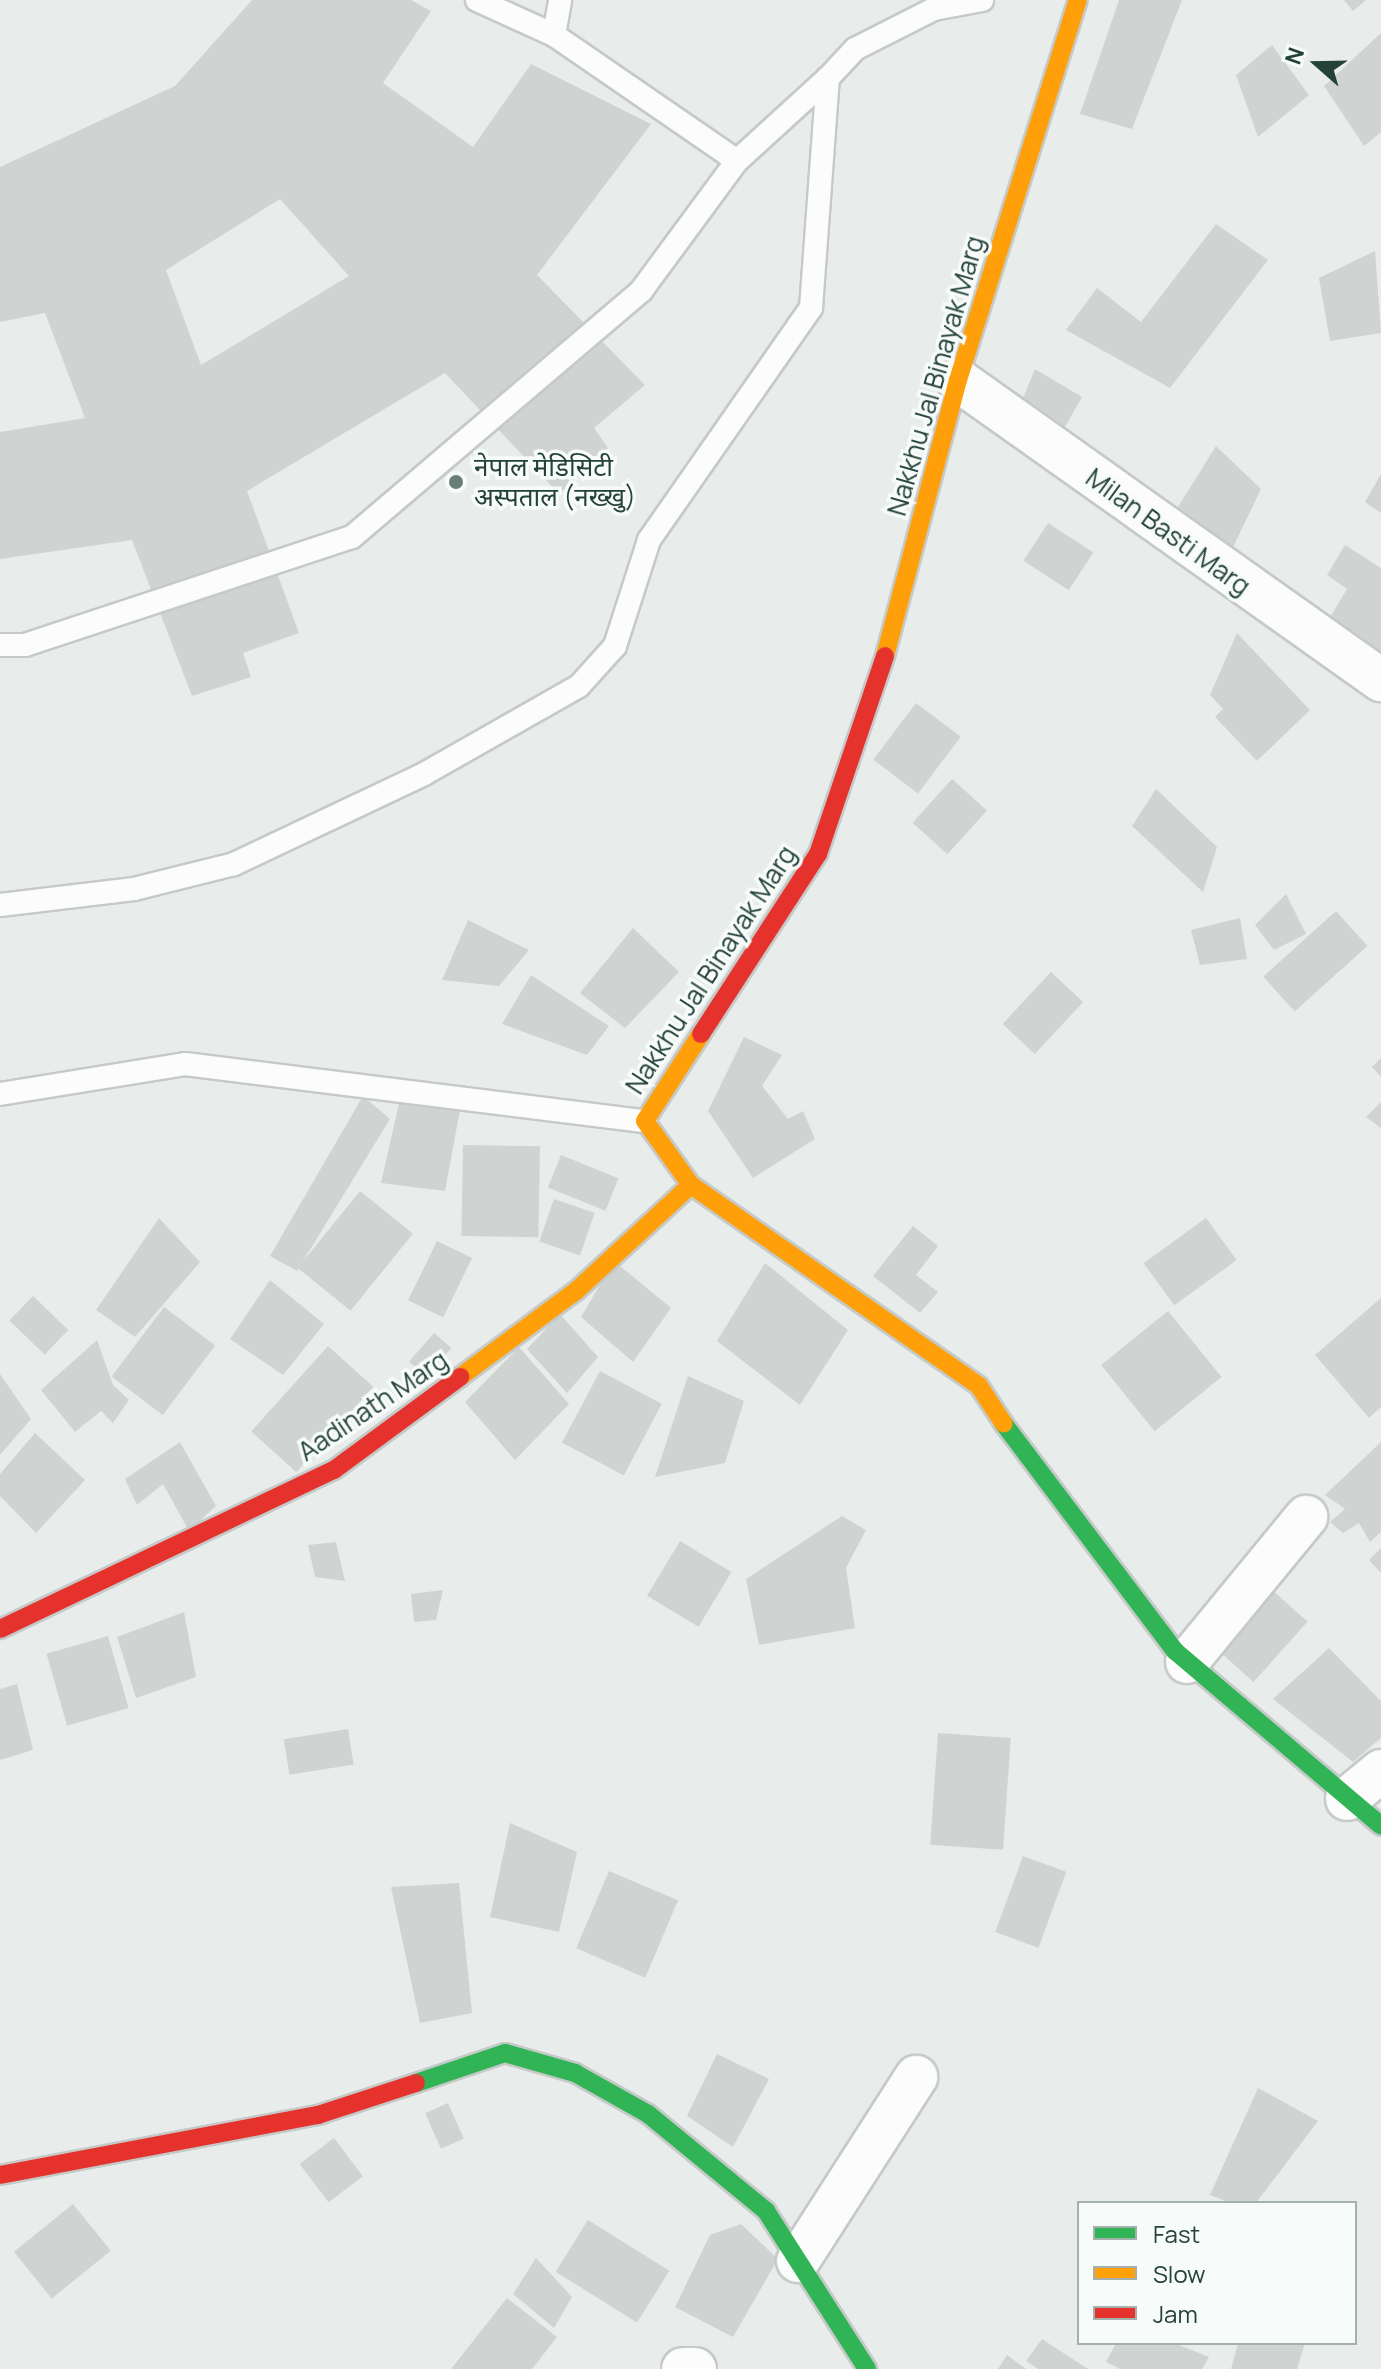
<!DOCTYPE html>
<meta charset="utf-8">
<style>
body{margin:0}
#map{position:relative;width:1381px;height:2369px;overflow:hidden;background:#e8edeb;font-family:Manrope,"Noto Sans Devanagari",sans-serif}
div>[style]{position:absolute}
.building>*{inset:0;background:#cfd4d2;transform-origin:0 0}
.roads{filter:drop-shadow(2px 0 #c5cac8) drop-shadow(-2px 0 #c5cac8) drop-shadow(0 2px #c5cac8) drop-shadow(0 -2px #c5cac8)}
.lane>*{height:22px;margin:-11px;padding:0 11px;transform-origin:11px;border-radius:11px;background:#fcfcfc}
.street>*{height:42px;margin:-21px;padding:0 21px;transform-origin:21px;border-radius:21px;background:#fcfcfc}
.fast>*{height:18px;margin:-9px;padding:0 9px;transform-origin:9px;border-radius:9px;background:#30b455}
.slow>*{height:18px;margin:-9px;padding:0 9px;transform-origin:9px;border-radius:9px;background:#ff9f0a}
.jam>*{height:18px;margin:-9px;padding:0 9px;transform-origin:9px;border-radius:9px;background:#e5322d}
.dots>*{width:22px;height:22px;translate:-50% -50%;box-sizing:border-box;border:4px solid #f7fbf9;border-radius:50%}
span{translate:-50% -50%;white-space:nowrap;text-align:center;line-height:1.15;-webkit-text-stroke:7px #f7fbf9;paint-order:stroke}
.street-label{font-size:26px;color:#24423a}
.poi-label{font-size:26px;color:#24423a}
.left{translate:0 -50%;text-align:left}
.legend{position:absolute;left:1077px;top:2201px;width:280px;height:144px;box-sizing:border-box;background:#f7fbf9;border:2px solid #a3b1ad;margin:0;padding:10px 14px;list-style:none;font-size:24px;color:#24423a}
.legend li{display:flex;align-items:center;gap:16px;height:40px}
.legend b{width:40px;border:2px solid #a3b1ad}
.north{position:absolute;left:1277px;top:24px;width:80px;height:80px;-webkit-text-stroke:6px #f7fbf9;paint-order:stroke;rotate:290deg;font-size:22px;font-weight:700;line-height:32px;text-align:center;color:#24423a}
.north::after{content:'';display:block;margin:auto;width:28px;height:36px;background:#24423a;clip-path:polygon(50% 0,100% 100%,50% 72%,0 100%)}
</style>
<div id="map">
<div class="building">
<div style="clip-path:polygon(evenodd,252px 0,411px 0,431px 11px,383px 83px,473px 147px,531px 64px,651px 124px,537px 275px,645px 385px,594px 428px,608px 448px,559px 494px,445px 373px,247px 491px,299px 633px,243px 653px,251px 677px,192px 696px,132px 540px,0 559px,0 432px,85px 418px,45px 313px,0 322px,0 167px,175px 86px,252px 0,280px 199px,349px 276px,201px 365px,166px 270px,280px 199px)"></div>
<div style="clip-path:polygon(1119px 0,1182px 0,1132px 129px,1080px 114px)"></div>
<div style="clip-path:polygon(1344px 0,1366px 0,1353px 11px)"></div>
<div style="clip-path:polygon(1381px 33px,1381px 132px,1364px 146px,1324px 86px)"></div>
<div style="clip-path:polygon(1272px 45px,1309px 95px,1258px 137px,1236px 75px)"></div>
<div style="clip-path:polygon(1216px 224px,1268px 260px,1170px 388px,1066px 330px,1097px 288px,1141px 322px)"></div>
<div style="clip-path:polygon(1375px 251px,1381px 333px,1330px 341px,1319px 278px)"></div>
<div style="clip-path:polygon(1035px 369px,1082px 397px,1054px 446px,1016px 415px)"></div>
<div style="clip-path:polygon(1216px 446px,1261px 489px,1225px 564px,1168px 523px)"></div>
<div style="clip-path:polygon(1381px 474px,1381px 513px,1365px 502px)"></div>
<div style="left:1048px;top:523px;width:54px;height:45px;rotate:33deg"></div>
<div style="clip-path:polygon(1345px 545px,1381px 568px,1381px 659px,1326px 624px,1347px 589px,1327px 575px)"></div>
<div style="clip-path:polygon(1237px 633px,1310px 710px,1257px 761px,1215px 717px,1223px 709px,1210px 695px)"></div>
<div style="left:916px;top:703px;width:56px;height:71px;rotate:37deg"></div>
<div style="left:952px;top:779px;width:47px;height:59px;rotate:42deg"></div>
<div style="clip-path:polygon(1156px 789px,1217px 847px,1203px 892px,1132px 826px)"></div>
<div style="clip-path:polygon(1286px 894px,1306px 934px,1274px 950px,1255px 925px)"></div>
<div style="left:1336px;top:911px;width:47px;height:98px;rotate:48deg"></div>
<div style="clip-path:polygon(1240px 918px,1247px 959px,1200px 965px,1191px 930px)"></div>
<div style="clip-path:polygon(468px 920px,529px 950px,499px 986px,442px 980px)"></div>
<div style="clip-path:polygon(633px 928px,679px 972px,625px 1028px,580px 993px)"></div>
<div style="left:1051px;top:972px;width:44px;height:71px;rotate:43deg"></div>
<div style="clip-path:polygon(531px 975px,609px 1026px,587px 1055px,502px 1024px)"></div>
<div style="clip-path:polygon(744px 1037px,782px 1055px,762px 1086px,788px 1119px,803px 1111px,815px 1139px,753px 1178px,708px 1111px)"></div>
<div style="clip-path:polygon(1381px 1058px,1381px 1077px,1372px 1067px)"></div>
<div style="clip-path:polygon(401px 1095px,462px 1099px,445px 1191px,381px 1183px)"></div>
<div style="clip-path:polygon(363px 1096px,390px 1119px,297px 1271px,270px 1256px)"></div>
<div style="clip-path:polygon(1381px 1102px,1381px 1128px,1366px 1117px)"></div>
<div style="left:463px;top:1145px;width:77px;height:91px;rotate:1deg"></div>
<div style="left:561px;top:1155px;width:62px;height:35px;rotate:22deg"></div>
<div style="left:360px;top:1191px;width:68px;height:99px;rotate:39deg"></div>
<div style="left:554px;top:1199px;width:43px;height:45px;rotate:19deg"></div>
<div style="clip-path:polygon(159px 1218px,200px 1262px,135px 1337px,96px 1310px)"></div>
<div style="left:1206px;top:1218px;width:52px;height:77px;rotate:54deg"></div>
<div style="clip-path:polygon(913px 1226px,938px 1246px,916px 1275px,938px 1292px,920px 1313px,873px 1276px)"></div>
<div style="left:437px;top:1241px;width:39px;height:66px;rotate:26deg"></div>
<div style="clip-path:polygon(614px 1261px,671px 1308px,633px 1362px,581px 1317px)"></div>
<div style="clip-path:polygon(765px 1263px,848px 1330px,800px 1405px,717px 1341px)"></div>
<div style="clip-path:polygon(270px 1280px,324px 1324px,283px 1375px,230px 1339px)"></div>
<div style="left:33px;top:1296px;width:49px;height:34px;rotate:44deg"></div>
<div style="clip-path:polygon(1381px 1298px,1381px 1407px,1369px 1418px,1315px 1355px)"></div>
<div style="left:164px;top:1307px;width:64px;height:87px;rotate:37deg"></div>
<div style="left:1168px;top:1311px;width:85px;height:86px;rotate:51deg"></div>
<div style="clip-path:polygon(560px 1314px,598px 1357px,567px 1393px,527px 1349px)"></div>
<div style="left:434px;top:1333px;width:23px;height:38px;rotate:41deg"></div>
<div style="clip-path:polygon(97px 1340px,113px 1385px,129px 1400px,113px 1423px,101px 1411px,75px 1432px,41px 1390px)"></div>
<div style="left:328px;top:1346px;width:61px;height:115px;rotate:42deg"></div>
<div style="clip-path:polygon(519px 1347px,569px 1404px,515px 1460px,465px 1402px)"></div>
<div style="left:600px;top:1371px;width:70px;height:81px;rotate:28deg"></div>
<div style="clip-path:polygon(0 1374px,31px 1419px,0 1455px)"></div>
<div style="clip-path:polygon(688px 1376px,744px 1401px,725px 1463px,655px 1477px)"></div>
<div style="clip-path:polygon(35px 1433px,85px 1480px,36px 1533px,0 1496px,0 1474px)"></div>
<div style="clip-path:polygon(180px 1442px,216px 1506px,189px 1531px,163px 1484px,137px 1505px,125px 1479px)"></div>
<div style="clip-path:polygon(1381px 1442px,1381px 1532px,1370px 1542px,1359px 1523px,1343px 1533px,1330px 1522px,1345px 1509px,1325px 1495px)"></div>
<div style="clip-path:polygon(842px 1516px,866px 1530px,846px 1568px,855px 1628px,759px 1645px,746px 1579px)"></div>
<div style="left:680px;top:1541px;width:60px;height:64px;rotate:31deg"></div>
<div style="clip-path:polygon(336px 1542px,345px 1581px,315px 1577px,308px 1545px)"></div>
<div style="clip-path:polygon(1381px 1548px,1381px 1573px,1369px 1560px)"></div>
<div style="left:1269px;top:1587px;width:52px;height:81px;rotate:42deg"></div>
<div style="clip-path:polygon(443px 1590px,436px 1620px,414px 1622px,411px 1594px)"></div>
<div style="clip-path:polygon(184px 1612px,196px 1677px,136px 1698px,117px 1637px)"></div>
<div style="left:108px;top:1636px;width:75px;height:64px;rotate:74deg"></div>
<div style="clip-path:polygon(1329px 1648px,1381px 1701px,1381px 1738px,1353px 1762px,1273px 1699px)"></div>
<div style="clip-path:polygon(17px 1684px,33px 1750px,0 1760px,0 1689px)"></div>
<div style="left:348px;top:1729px;width:36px;height:65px;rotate:81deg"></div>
<div style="left:938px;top:1733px;width:73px;height:112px;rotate:4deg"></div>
<div style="clip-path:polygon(510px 1823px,577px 1852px,559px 1932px,490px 1917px)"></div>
<div style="left:1023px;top:1856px;width:46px;height:81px;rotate:20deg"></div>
<div style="left:609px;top:1871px;width:75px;height:84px;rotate:23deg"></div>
<div style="clip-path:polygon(459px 1883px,472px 2013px,420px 2023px,391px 1887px)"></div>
<div style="clip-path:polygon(717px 2054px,769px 2079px,733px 2147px,687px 2116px)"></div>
<div style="clip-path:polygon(1258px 2088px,1318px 2121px,1256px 2203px,1231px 2203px,1210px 2195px)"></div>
<div style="left:448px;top:2103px;width:39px;height:25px;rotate:66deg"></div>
<div style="left:334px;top:2138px;width:48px;height:43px;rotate:53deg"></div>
<div style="left:73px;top:2204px;width:60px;height:76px;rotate:51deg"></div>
<div style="left:588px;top:2220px;width:96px;height:61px;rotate:32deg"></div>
<div style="clip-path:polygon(741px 2224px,778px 2259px,733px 2337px,675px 2307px,710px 2235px)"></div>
<div style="clip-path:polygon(536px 2258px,572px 2297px,554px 2328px,513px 2294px)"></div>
<div style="clip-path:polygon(507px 2298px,557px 2337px,532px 2369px,451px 2369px)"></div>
<div style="clip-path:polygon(1042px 2339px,1088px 2369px,1038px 2369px,1026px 2361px)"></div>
<div style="clip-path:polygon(1116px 2343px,1174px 2343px,1209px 2357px,1202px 2369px,1120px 2369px,1106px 2362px)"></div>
<div style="clip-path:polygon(1238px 2343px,1305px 2343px,1297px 2369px,1231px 2369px)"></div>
<div style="clip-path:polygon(1007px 2355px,1026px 2369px,998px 2369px)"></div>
</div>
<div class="roads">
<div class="lane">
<div style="left:477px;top:0;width:85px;rotate:24.4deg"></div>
<div style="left:554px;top:35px;width:222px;rotate:34.5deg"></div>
<div style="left:554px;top:35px;width:36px;rotate:-80deg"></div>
<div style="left:0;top:645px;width:25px"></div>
<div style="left:25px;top:645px;width:344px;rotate:-18.3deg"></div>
<div style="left:352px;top:537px;width:380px;rotate:-40.4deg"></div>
<div style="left:641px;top:291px;width:162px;rotate:-53.6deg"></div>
<div style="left:737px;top:161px;width:123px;rotate:-42.4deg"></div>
<div style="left:0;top:905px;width:135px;rotate:-6.8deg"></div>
<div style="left:134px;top:889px;width:103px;rotate:-14deg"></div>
<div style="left:234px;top:864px;width:210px;rotate:-25.3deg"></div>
<div style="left:424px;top:774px;width:178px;rotate:-29.6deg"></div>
<div style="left:579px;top:686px;width:54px;rotate:-48deg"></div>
<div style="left:615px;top:646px;width:111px;rotate:-72.2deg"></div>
<div style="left:649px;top:540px;width:283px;rotate:-55.1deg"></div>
<div style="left:811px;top:308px;width:231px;rotate:-85.8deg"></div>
<div style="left:828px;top:78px;width:40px;rotate:-47deg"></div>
<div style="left:855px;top:49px;width:89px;rotate:-26.9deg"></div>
<div style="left:934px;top:9px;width:49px;rotate:-10.6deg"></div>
<div style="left:0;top:1094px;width:187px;rotate:-9.2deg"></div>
<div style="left:185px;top:1064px;width:464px;rotate:7.1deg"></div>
</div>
<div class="street">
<div style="left:958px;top:380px;width:519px;rotate:35.35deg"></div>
<div style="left:1187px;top:1662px;width:188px;rotate:-50.6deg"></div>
<div style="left:1347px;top:1799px;width:44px;rotate:-39.5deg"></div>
<div style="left:798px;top:2261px;width:219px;rotate:-57.3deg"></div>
<div style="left:683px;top:2369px;width:12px"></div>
</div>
<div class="fast">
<div style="left:1004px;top:1424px;width:284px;rotate:53deg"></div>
<div style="left:1175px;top:1651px;width:270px;rotate:40.3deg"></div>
<div style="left:416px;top:2083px;width:94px;rotate:-18.6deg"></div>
<div style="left:505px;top:2053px;width:73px;rotate:15.9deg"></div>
<div style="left:575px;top:2073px;width:84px;rotate:29.3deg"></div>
<div style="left:648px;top:2114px;width:153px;rotate:39.4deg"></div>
<div style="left:766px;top:2211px;width:188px;rotate:57.4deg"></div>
</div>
<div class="slow">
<div style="left:885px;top:656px;width:285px;rotate:-75.2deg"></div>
<div style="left:958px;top:380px;width:398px;rotate:-72.5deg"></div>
<div style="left:701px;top:1034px;width:103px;rotate:122.8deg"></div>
<div style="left:645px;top:1121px;width:79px;rotate:54.3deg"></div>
<div style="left:691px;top:1185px;width:351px;rotate:34.9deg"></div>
<div style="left:979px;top:1386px;width:45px;rotate:56.7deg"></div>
<div style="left:460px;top:1377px;width:144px;rotate:-36.6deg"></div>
<div style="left:576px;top:1291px;width:156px;rotate:-42.7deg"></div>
</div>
<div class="jam">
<div style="left:701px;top:1034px;width:215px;rotate:-57deg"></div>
<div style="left:818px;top:854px;width:209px;rotate:-71.3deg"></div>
<div style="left:0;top:1629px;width:370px;rotate:-25.5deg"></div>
<div style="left:334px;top:1470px;width:157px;rotate:-36.4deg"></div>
<div style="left:0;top:2175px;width:324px;rotate:-10.7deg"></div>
<div style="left:318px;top:2115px;width:103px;rotate:-18.1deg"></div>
</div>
</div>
<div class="dots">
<div style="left:456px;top:482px;background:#697e78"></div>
</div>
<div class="street-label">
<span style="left:936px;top:376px;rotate:-74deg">Nakkhu Jal Binayak Marg</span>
<span style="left:1168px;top:532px;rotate:36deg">Milan Basti Marg</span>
<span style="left:711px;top:970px;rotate:-57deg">Nakkhu Jal Binayak Marg</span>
<span style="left:373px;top:1406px;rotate:-34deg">Aadinath Marg</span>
</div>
<div class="poi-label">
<span class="left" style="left:474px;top:482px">नेपाल मेडिसिटी<br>अस्पताल (नख्खु)</span>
</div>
<ul class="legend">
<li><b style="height:10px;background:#30b455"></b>Fast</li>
<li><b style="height:10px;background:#ff9f0a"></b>Slow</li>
<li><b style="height:10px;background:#e5322d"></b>Jam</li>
</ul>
<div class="north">N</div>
</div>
